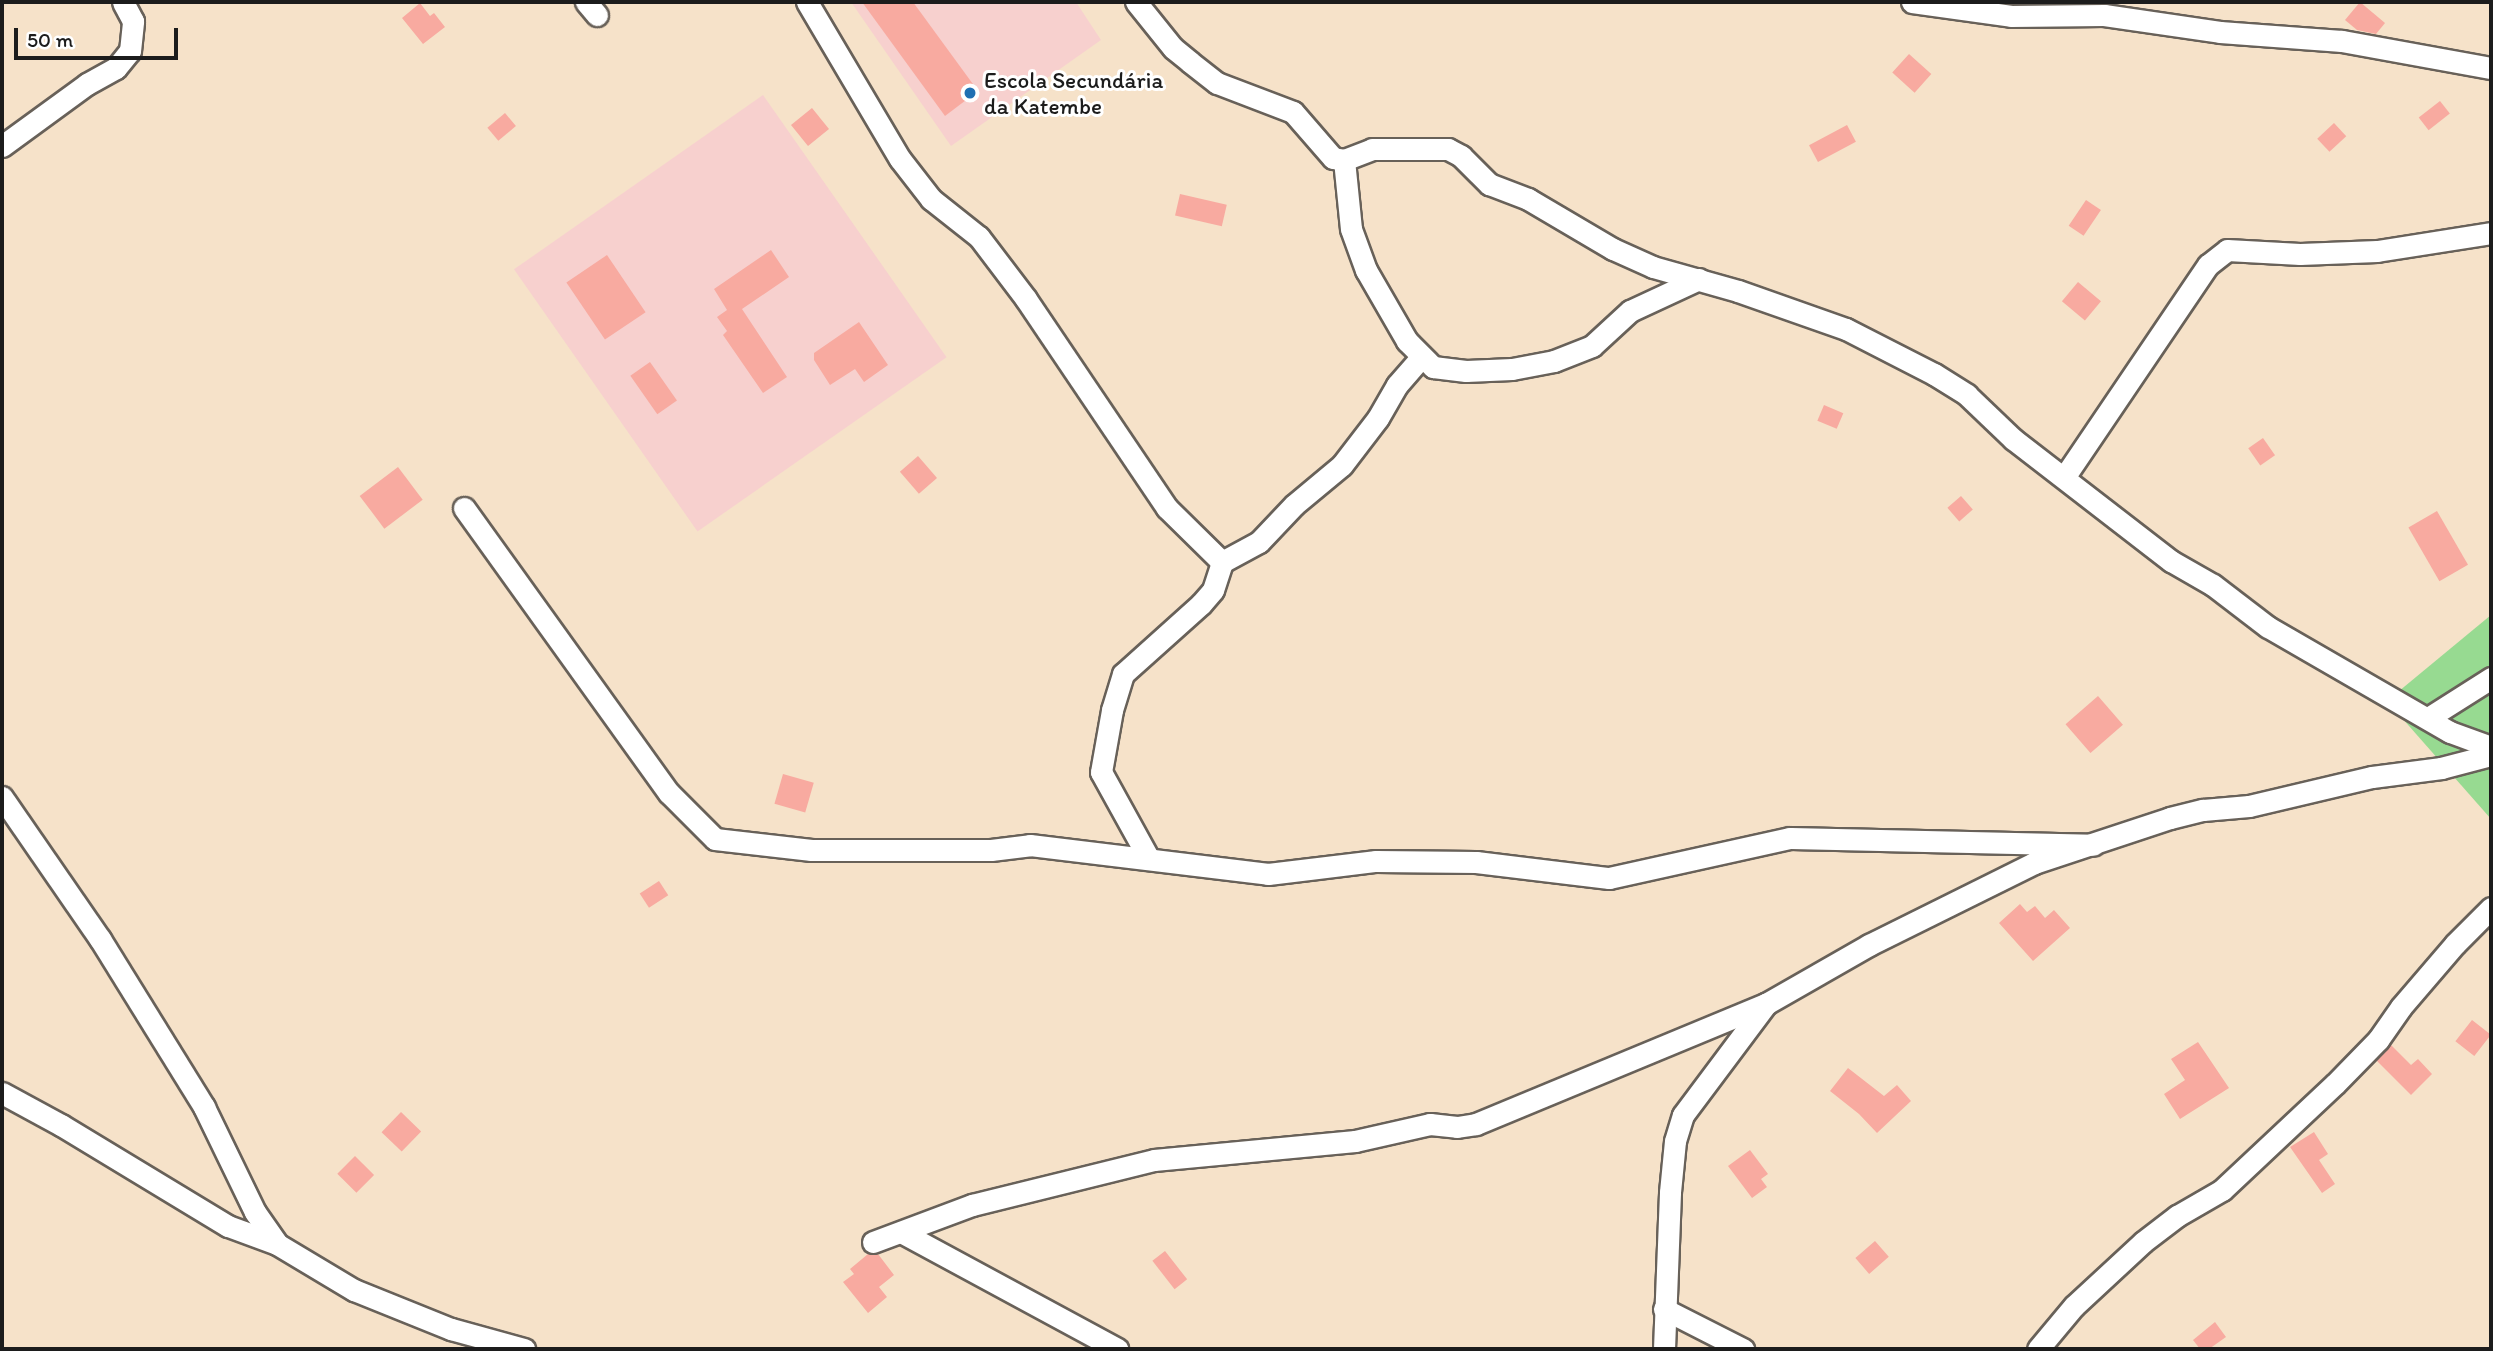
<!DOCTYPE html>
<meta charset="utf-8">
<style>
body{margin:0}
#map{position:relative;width:2493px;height:1351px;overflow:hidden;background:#f6e2c9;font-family:Itim,sans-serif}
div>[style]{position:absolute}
.built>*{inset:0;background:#f7d0ce;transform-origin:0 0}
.green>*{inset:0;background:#97da91}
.building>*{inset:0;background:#f8aaa0;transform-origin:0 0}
.roads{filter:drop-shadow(2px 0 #686159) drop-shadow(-2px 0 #686159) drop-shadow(0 2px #686159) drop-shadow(0 -2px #686159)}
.minor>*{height:21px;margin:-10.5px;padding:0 10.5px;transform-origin:10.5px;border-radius:10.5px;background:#fff}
.dots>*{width:19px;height:19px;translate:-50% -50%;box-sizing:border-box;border:4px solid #fff;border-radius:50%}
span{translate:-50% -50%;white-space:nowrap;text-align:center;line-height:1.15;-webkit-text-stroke:6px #fff;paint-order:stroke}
.poi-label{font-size:23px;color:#1c1c1c}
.left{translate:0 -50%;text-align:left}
.frame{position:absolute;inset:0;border:4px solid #1c1c1c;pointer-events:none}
.scale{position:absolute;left:14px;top:28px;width:164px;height:32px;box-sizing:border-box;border:4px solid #1c1c1c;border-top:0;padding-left:9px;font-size:21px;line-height:24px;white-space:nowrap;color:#1c1c1c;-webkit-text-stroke:5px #fff;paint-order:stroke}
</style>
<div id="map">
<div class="built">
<div style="clip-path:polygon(851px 2px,1076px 2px,1101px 40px,951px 146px)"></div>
<div style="left:763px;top:95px;width:320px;height:304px;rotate:55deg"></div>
</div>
<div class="green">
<div style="clip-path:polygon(2491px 615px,2491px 819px,2387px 701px)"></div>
</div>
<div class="building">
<div style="clip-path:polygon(862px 2px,913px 2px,978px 91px,945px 116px)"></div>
<div style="clip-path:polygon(2360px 2px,2385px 23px,2376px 34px,2357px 30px,2345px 20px)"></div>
<div style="clip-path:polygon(420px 3px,430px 16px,434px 13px,445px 27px,423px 44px,402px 18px)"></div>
<div style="left:1909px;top:54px;width:30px;height:25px;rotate:42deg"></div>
<div style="left:2440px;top:101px;width:16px;height:27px;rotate:52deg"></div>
<div style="left:812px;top:108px;width:27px;height:27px;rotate:51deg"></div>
<div style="left:505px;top:113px;width:17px;height:23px;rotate:50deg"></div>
<div style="left:2334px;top:123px;width:18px;height:23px;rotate:47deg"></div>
<div style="left:1847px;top:125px;width:19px;height:43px;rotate:62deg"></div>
<div style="left:1180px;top:194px;width:48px;height:22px;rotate:13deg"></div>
<div style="left:2086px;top:200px;width:18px;height:31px;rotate:34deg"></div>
<div style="clip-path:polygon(771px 250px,789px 277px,742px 309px,787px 377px,763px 393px,723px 335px,727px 331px,717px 317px,727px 310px,714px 289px)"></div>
<div style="left:607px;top:255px;width:69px;height:49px;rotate:56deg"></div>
<div style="left:2078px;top:282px;width:30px;height:25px;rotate:40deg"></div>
<div style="clip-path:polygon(859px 322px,888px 365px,864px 382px,855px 369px,830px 385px,814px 360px,814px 353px)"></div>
<div style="left:650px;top:362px;width:47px;height:24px;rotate:55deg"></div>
<div style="left:1824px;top:405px;width:21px;height:17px;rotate:23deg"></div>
<div style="left:2263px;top:438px;width:21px;height:18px;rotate:55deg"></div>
<div style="left:918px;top:456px;width:29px;height:24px;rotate:49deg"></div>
<div style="left:398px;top:467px;width:41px;height:48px;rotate:53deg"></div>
<div style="left:1961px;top:496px;width:18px;height:18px;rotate:49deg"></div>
<div style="left:2437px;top:511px;width:62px;height:33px;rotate:60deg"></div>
<div style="left:2098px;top:696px;width:38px;height:43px;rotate:49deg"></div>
<div style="left:783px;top:774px;width:32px;height:31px;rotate:16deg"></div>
<div style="left:659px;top:881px;width:17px;height:23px;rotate:57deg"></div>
<div style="clip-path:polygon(2020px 904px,2027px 912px,2035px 906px,2045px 918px,2054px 910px,2070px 928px,2033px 961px,1999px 923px)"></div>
<div style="left:2472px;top:1020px;width:24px;height:27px;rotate:38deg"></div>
<div style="clip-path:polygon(2198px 1042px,2229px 1088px,2180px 1119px,2164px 1094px,2185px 1080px,2171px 1059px)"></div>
<div style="clip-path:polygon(2391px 1045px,2411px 1065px,2418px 1059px,2432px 1074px,2411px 1095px,2376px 1060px)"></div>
<div style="clip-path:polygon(1848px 1068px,1884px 1096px,1897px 1085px,1911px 1101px,1877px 1133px,1859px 1114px,1830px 1091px)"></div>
<div style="left:401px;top:1112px;width:28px;height:28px;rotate:44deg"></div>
<div style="clip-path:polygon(2314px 1132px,2328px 1154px,2319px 1160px,2335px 1184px,2322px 1193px,2290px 1147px)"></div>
<div style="clip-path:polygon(1750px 1150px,1768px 1174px,1761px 1179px,1767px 1187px,1752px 1198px,1728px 1166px)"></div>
<div style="left:355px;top:1156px;width:27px;height:25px;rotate:45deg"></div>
<div style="left:1875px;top:1241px;width:21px;height:26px;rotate:49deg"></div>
<div style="left:1165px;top:1251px;width:36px;height:16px;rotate:52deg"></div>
<div style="clip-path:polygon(868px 1254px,878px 1254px,894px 1275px,879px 1287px,887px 1297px,868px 1313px,843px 1282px,854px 1274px,850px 1269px)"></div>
<div style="clip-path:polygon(2215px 1322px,2226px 1337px,2209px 1349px,2200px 1349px,2193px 1340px)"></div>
</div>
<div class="roads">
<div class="minor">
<div style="left:586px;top:2px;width:17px;rotate:50deg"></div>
<div style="left:807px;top:2px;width:182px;rotate:59.4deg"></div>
<div style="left:900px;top:159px;width:51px;rotate:52.2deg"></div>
<div style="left:931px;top:199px;width:61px;rotate:38.4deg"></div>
<div style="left:979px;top:237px;width:78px;rotate:52.8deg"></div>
<div style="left:1026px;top:299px;width:252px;rotate:56deg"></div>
<div style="left:1167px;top:508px;width:77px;rotate:44.5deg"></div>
<div style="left:1222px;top:562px;width:42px;rotate:-28.4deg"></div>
<div style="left:1259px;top:542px;width:51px;rotate:-46.6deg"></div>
<div style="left:1294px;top:505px;width:62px;rotate:-39.8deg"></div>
<div style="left:1342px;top:465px;width:59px;rotate:-52.5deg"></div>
<div style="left:1378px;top:418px;width:38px;rotate:-60deg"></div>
<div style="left:1397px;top:385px;width:38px;rotate:-49deg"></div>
<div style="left:1136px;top:2px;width:59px;rotate:51.2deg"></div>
<div style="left:1173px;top:48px;width:22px;rotate:39deg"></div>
<div style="left:1190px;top:62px;width:34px;rotate:38deg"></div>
<div style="left:1217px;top:83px;width:81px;rotate:20.9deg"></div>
<div style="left:1293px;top:112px;width:61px;rotate:49deg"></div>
<div style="left:1333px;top:158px;width:11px;rotate:10deg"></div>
<div style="left:1344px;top:160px;width:30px;rotate:-21deg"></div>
<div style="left:1372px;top:149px;width:76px"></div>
<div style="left:1448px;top:149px;width:15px;rotate:28deg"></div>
<div style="left:1461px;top:156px;width:40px;rotate:45deg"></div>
<div style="left:1489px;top:184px;width:42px;rotate:21deg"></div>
<div style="left:1528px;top:199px;width:99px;rotate:30.5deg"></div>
<div style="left:1613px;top:249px;width:44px;rotate:24.2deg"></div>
<div style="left:1653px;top:267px;width:88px;rotate:15.8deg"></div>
<div style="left:1738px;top:291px;width:114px;rotate:19.4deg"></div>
<div style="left:1846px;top:329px;width:99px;rotate:27.1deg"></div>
<div style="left:1934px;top:374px;width:39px;rotate:32deg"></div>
<div style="left:1967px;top:395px;width:64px;rotate:43.7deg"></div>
<div style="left:2013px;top:439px;width:200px;rotate:37.7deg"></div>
<div style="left:2171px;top:561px;width:48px;rotate:29.7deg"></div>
<div style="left:2213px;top:585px;width:69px;rotate:37.4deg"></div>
<div style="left:2268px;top:627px;width:210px;rotate:30deg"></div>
<div style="left:2450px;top:732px;width:44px;rotate:20.1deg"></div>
<div style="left:1912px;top:2px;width:100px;rotate:8deg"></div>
<div style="left:2011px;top:16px;width:93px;rotate:-0.6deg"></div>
<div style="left:2104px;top:15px;width:117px;rotate:8.3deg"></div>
<div style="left:2220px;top:32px;width:122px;rotate:4.2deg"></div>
<div style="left:2342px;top:41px;width:151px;rotate:10.3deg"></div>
<div style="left:2px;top:146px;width:105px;rotate:-36.1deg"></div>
<div style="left:87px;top:84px;width:33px;rotate:-29deg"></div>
<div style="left:116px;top:68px;width:22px;rotate:-51deg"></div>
<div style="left:130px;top:51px;width:30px;rotate:-84deg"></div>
<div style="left:133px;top:21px;width:21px;rotate:-118deg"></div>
<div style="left:1344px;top:160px;width:69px;rotate:84.2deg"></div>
<div style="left:1351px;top:229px;width:44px;rotate:69.9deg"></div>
<div style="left:1366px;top:270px;width:82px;rotate:60deg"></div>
<div style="left:1407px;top:341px;width:37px;rotate:45deg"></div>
<div style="left:1433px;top:367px;width:33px;rotate:7deg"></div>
<div style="left:1466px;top:371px;width:46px;rotate:-2.5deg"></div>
<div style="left:1512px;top:369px;width:43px;rotate:-10.8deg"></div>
<div style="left:1554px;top:361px;width:41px;rotate:-21.5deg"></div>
<div style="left:1592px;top:346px;width:52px;rotate:-42.6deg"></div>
<div style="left:1630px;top:311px;width:76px;rotate:-24.9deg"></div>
<div style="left:2065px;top:476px;width:255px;rotate:-55.9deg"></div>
<div style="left:2208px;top:265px;width:24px;rotate:-38deg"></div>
<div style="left:2227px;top:250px;width:73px;rotate:3.1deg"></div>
<div style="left:2300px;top:254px;width:77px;rotate:-2.2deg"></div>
<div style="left:2377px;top:251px;width:115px;rotate:-9deg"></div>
<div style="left:464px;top:508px;width:351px;rotate:54.3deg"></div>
<div style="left:669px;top:793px;width:65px;rotate:45deg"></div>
<div style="left:715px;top:839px;width:97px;rotate:6.5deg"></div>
<div style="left:811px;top:850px;width:180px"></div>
<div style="left:991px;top:850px;width:39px;rotate:-7deg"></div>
<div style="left:1030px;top:845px;width:240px;rotate:6.9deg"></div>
<div style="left:1268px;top:874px;width:109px;rotate:-6.9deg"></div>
<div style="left:1376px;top:861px;width:100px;rotate:0.6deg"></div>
<div style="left:1476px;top:862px;width:134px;rotate:6.9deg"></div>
<div style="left:1609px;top:878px;width:185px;rotate:-12.5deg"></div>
<div style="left:1790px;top:838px;width:303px;rotate:1.3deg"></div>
<div style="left:2428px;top:718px;width:75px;rotate:-32.4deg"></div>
<div style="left:2px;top:797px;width:173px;rotate:55.4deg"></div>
<div style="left:100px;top:939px;width:198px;rotate:58.2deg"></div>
<div style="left:204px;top:1107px;width:117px;rotate:64.1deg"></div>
<div style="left:255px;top:1212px;width:39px;rotate:55deg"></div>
<div style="left:1148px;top:857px;width:97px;rotate:-118.9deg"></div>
<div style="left:1101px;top:772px;width:63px;rotate:-79.9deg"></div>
<div style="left:1112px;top:710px;width:38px;rotate:-73deg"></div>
<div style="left:1123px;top:674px;width:105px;rotate:-41.9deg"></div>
<div style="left:1201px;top:604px;width:18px;rotate:-49deg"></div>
<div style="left:1213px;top:590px;width:29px;rotate:-72deg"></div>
<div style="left:2px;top:1093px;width:67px;rotate:28.5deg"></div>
<div style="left:61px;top:1125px;width:195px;rotate:31.2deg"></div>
<div style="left:228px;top:1226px;width:52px;rotate:20.2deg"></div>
<div style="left:277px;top:1244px;width:90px;rotate:30.9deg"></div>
<div style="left:354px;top:1290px;width:105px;rotate:21.9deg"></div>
<div style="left:451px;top:1329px;width:76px;rotate:15.3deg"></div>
<div style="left:901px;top:1232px;width:246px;rotate:28.4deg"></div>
<div style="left:873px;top:1242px;width:106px;rotate:-20.5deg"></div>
<div style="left:972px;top:1205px;width:187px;rotate:-13.9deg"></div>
<div style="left:1154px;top:1160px;width:202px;rotate:-5.4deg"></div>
<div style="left:1355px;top:1141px;width:77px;rotate:-12.8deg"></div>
<div style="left:1430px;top:1124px;width:27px;rotate:6deg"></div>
<div style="left:1457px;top:1127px;width:19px;rotate:-9deg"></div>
<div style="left:1476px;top:1124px;width:314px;rotate:-22.5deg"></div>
<div style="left:1766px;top:1004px;width:119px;rotate:-29.8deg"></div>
<div style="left:1869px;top:945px;width:184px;rotate:-26.4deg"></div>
<div style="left:2034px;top:863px;width:143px;rotate:-18.3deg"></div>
<div style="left:2170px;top:818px;width:34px;rotate:-14deg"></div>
<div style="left:2203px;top:810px;width:46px;rotate:-5deg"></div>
<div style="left:2249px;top:806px;width:126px;rotate:-13.3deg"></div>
<div style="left:2372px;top:777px;width:70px;rotate:-7.4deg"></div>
<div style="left:2441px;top:768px;width:52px;rotate:-14.6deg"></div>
<div style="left:1664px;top:1309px;width:89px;rotate:26.9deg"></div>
<div style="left:1664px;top:1349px;width:157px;rotate:-87.8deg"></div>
<div style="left:1670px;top:1192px;width:51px;rotate:-84.4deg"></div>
<div style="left:1675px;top:1141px;width:27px;rotate:-73deg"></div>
<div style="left:1683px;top:1115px;width:139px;rotate:-53.2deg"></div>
<div style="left:2038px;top:1349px;width:56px;rotate:-50.1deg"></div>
<div style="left:2074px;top:1306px;width:94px;rotate:-42.8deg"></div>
<div style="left:2143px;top:1242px;width:43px;rotate:-37.4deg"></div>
<div style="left:2177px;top:1216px;width:52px;rotate:-30deg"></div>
<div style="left:2222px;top:1190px;width:155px;rotate:-43.2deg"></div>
<div style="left:2335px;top:1084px;width:62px;rotate:-45.7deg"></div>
<div style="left:2378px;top:1040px;width:40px;rotate:-55.1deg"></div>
<div style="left:2401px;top:1007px;width:83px;rotate:-49.4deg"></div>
<div style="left:2455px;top:944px;width:51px;rotate:-45deg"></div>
</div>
</div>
<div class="dots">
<div style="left:970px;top:93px;background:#1f6fb2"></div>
</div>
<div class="poi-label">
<span class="left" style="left:984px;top:93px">Escola Secundária<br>da Katembe</span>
</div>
<div class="frame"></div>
<div class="scale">50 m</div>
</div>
